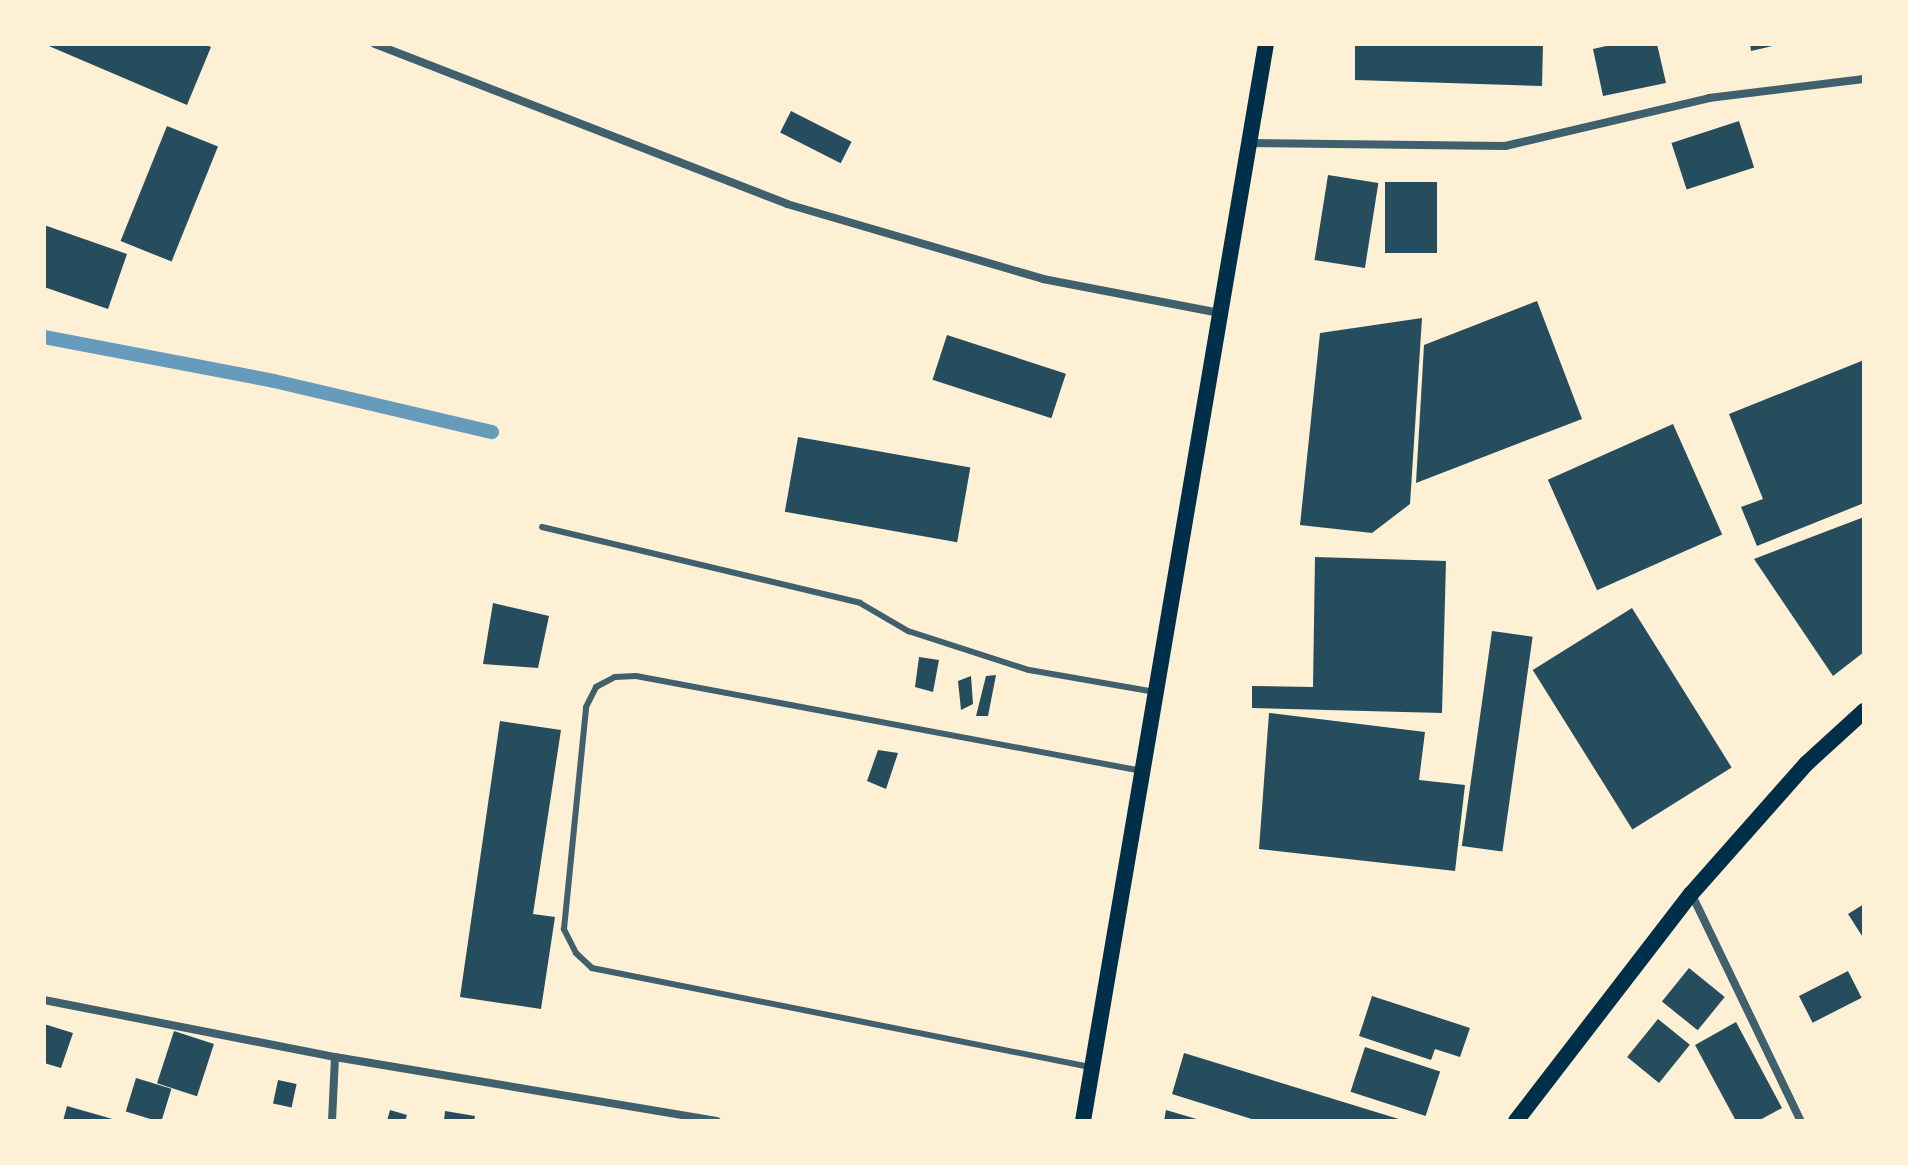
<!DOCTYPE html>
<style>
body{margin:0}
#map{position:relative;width:1908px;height:1165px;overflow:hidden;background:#fdf0d5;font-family:"Work Sans",sans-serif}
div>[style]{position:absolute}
.stream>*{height:14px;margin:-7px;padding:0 7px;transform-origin:7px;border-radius:7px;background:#669bbc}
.building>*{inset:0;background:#264d5e;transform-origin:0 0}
.service>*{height:6px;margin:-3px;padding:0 3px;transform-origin:3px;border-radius:3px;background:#3f606c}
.minor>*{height:8px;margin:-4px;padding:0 4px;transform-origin:4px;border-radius:4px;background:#3f606c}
.secondary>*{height:16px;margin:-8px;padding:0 8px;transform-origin:8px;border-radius:8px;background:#003049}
span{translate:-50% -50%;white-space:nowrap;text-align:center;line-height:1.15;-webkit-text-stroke:8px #fdf0d5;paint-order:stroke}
.frame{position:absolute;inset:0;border:46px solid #fdf0d5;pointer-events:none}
</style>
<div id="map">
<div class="stream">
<div style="left:44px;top:337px;width:234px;rotate:10.8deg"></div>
<div style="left:274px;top:381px;width:224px;rotate:13.2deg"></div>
</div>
<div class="building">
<div style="clip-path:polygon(44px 44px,204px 44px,211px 47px,187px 105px)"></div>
<div style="clip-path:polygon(1355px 44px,1543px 44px,1542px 86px,1355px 80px)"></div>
<div style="clip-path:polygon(1615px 44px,1657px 44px,1666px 83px,1603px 96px,1593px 49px)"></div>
<div style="clip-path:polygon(1750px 44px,1777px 44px,1777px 45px,1751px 51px)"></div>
<div style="left:791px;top:111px;width:68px;height:24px;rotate:27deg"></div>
<div style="left:1739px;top:121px;width:49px;height:71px;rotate:72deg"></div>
<div style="left:167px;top:126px;width:55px;height:124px;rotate:22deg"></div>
<div style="left:1328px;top:175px;width:51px;height:86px;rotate:9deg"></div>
<div style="left:1437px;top:182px;width:71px;height:52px;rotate:90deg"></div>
<div style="clip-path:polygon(44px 225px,127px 254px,108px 309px,44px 287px)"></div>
<div style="clip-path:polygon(1537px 301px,1582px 419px,1416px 483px,1424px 345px)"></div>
<div style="clip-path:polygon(1422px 318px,1410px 504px,1372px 533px,1300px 525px,1320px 333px)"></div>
<div style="left:947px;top:335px;width:125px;height:47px;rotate:18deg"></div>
<div style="clip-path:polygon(1864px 360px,1864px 503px,1757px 546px,1741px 507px,1763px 499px,1729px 414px)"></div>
<div style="left:1673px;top:424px;width:121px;height:137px;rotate:66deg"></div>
<div style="left:798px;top:437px;width:175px;height:76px;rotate:10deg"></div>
<div style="clip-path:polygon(1864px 517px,1864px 652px,1833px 676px,1754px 559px)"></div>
<div style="clip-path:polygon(1315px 557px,1446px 561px,1442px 713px,1252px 708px,1252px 686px,1313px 687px)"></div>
<div style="clip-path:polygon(493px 603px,549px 616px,538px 668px,483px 664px)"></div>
<div style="left:1632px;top:608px;width:188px;height:117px;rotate:58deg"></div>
<div style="left:1492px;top:631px;width:41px;height:217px;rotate:8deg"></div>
<div style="clip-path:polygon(919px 657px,939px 660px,933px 692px,915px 687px)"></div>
<div style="clip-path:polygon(996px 675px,988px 716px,976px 716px,986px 676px)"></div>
<div style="clip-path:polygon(971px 676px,973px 704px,961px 710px,958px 681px)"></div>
<div style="clip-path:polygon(1269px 713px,1425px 732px,1419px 780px,1465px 785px,1455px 871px,1259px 849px)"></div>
<div style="clip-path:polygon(500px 721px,561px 730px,533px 914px,555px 917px,541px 1009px,460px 997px)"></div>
<div style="clip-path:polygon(878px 750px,898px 753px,886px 789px,867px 781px)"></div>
<div style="clip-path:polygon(1864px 904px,1864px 939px,1848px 914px)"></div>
<div style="left:1689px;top:968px;width:46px;height:43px;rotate:39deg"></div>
<div style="left:1848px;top:971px;width:30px;height:55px;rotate:63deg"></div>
<div style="clip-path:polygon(1372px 996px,1470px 1028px,1460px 1057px,1435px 1049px,1431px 1060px,1359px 1036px)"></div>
<div style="left:1658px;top:1019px;width:41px;height:49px;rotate:39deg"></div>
<div style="clip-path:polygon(1736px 1022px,1782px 1108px,1758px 1121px,1736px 1121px,1695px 1045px)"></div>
<div style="clip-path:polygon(44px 1024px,73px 1033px,61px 1068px,44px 1063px)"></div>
<div style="left:174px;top:1031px;width:42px;height:55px;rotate:18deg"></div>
<div style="left:1365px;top:1047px;width:79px;height:47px;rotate:18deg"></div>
<div style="clip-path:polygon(1184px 1053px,1402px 1120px,1402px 1121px,1258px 1121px,1172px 1094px)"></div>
<div style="left:136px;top:1078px;width:37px;height:35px;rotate:17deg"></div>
<div style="left:278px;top:1080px;width:19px;height:24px;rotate:12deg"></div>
<div style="clip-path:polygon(67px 1106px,116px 1120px,116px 1121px,63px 1121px)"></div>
<div style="clip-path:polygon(390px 1110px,407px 1115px,405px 1121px,387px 1121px)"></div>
<div style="clip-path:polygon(1166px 1110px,1200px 1120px,1200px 1121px,1164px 1121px)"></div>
<div style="clip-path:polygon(445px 1111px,475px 1116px,474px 1121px,444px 1121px)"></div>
</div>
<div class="service">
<div style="left:542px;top:527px;width:327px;rotate:13.4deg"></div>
<div style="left:860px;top:603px;width:56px;rotate:30.3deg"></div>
<div style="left:908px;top:631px;width:127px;rotate:17.9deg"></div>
<div style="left:1029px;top:670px;width:128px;rotate:9.9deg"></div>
<div style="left:1090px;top:1067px;width:508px;rotate:-168.76deg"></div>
<div style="left:592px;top:968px;width:22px;rotate:-137deg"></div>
<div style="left:576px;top:953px;width:27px;rotate:-117deg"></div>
<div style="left:564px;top:929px;width:223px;rotate:-84.3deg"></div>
<div style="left:586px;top:707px;width:22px;rotate:-63deg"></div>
<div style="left:596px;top:687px;width:21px;rotate:-28deg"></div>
<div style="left:615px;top:677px;width:21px;rotate:-3deg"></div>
<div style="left:636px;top:676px;width:515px;rotate:10.63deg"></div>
</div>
<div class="minor">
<div style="left:375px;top:44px;width:442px;rotate:21.2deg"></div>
<div style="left:787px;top:204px;width:267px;rotate:16.3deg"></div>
<div style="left:1043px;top:279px;width:180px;rotate:10.9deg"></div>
<div style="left:1250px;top:143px;width:255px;rotate:0.7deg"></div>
<div style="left:1505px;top:146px;width:210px;rotate:-13.2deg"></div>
<div style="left:1709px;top:98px;width:156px;rotate:-7deg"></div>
<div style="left:1692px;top:895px;width:251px;rotate:64.3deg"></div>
<div style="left:44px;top:1000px;width:297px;rotate:11.1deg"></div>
<div style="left:335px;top:1057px;width:387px;rotate:9.5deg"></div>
<div style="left:332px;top:1121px;width:64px;rotate:-87.3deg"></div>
</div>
<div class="secondary">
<div style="left:1083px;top:1121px;width:1092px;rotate:-80.36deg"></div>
<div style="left:1516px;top:1121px;width:287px;rotate:-52.4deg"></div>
<div style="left:1691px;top:894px;width:174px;rotate:-48.5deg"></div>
<div style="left:1806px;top:764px;width:79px;rotate:-42.4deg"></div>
</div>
<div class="frame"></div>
</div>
